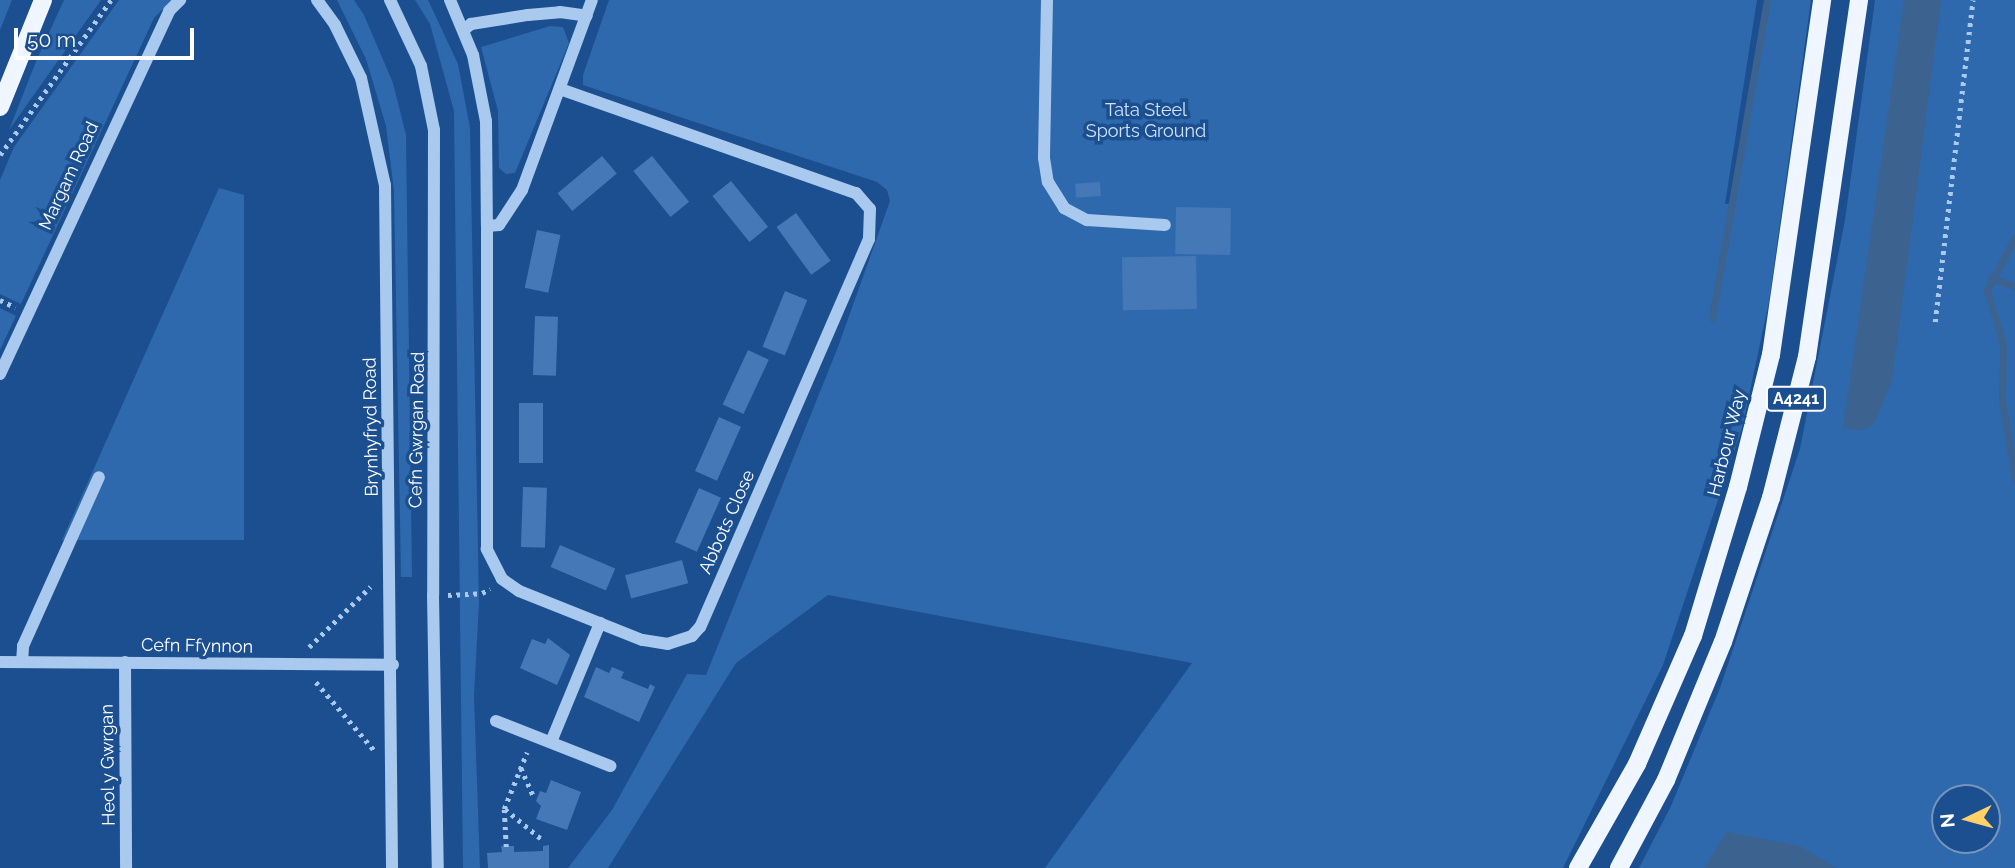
<!DOCTYPE html>
<style>
body{margin:0}
#map{position:relative;width:2015px;height:868px;overflow:hidden;background:#1b4f8f;font-family:Raleway,sans-serif}
div>[style]{position:absolute}
.green>*{inset:0;background:#2e69ad}
.water>*{inset:0;background:#3c6290}
.stream>*{height:7px;margin:-3.5px;padding:0 3.5px;transform-origin:3.5px;border-radius:3.5px;background:#3c6290}
.building>*{inset:0;background:#4478b7;transform-origin:0 0}
.path>*{height:4.5px;margin-top:-2.25px;transform-origin:0;background:repeating-linear-gradient(90deg,#a9c9ee 0 3.5px,transparent 0 8.5px)}
.minor>*{height:12px;margin:-6px;padding:0 6px;transform-origin:6px;border-radius:6px;background:#a9c9ee}
.major>*{height:18px;margin:-9px;padding:0 9px;transform-origin:9px;border-radius:9px;background:#f0f6ff}
span{translate:-50% -50%;white-space:nowrap;text-align:center;line-height:1.15;-webkit-text-stroke:7px #1b4f8f;paint-order:stroke}
.shield-label span{padding:2px 5px;background:#1b4f8f;border:2px solid;border-radius:5px;-webkit-text-stroke-width:0}
.shield-label{font-size:16px;color:#fff;font-weight:700}
.park-label{font-size:18px;color:#cfe3fa}
.street-label{font-size:18px;color:#fff}
.north{position:absolute;left:1931px;top:784px;width:70px;height:70px;box-sizing:border-box;background:#1b4f8f;border:2px solid #7695bc;border-radius:50%;rotate:265deg;font-size:19px;font-weight:700;line-height:28px;text-align:center;color:#fff}
.north::after{content:'';display:block;margin:auto;width:24px;height:32px;background:#ffd166;clip-path:polygon(50% 0,100% 100%,50% 72%,0 100%)}
.scale{position:absolute;left:14px;top:28px;width:180px;height:32px;box-sizing:border-box;border:4px solid #fff;border-top:0;padding-left:9px;font-size:21px;line-height:24px;white-space:nowrap;color:#fff;-webkit-text-stroke:5px #1b4f8f;paint-order:stroke}
</style>
<div id="map">
<div class="green">
<div style="clip-path:polygon(0 0,12px 0,0 30px)"></div>
<div style="clip-path:polygon(64px 0,101px 0,9px 130px,37px 59px)"></div>
<div style="clip-path:polygon(119px 0,172px 0,154px 18px,21px 304px,0 294px,0 180px,14px 147px)"></div>
<div style="clip-path:polygon(337px 0,354px 0,364px 15px,393px 83px,406px 135px,412px 577px,401px 577px,394px 191px,386px 126px,366px 59px)"></div>
<div style="clip-path:polygon(415px 0,428px 0,458px 64px,470px 128px,479px 603px,474px 696px,480px 868px,463px 868px,454px 111px,430px 24px)"></div>
<div style="clip-path:polygon(609px 0,1757px 0,1725px 204px,1735px 203px,1767px 0,1811px 0,1769px 302px,1742px 428px,1663px 665px,1563px 868px,1045px 868px,1192px 663px,828px 595px,736px 663px,608px 868px,568px 868px,612px 810px,687px 674px,706px 675px,838px 347px,890px 201px,887px 190px,877px 182px,583px 85px,583px 75px)"></div>
<div style="clip-path:polygon(evenodd,1875px 0,2015px 0,2015px 868px,1639px 868px,1671px 806px,1720px 688px,1800px 449px,1845px 220px,1875px 0,1945px 798px,1987px 798px,1987px 840px,1945px 840px,1945px 798px)"></div>
<div style="clip-path:polygon(550px 26px,563px 27px,569px 43px,515px 173px,506px 174px,499px 168px,498px 111px,481px 47px)"></div>
<div style="clip-path:polygon(219px 188px,244px 195px,244px 540px,62px 540px)"></div>
<div style="clip-path:polygon(0 308px,16px 316px,0 350px)"></div>
</div>
<div class="water">
<div style="clip-path:polygon(1904px 0,1941px 0,1892px 381px,1874px 424px,1859px 431px,1843px 428px)"></div>
<div style="clip-path:polygon(1727px 832px,1800px 846px,1837px 868px,1704px 868px)"></div>
</div>
<div class="stream">
<div style="left:2015px;top:237px;width:60px;rotate:117.8deg"></div>
<div style="left:1987px;top:290px;width:56px;rotate:73.5deg"></div>
<div style="left:2003px;top:344px;width:57px;rotate:91deg"></div>
<div style="left:2002px;top:401px;width:79px;rotate:80.5deg"></div>
<div style="left:1990px;top:278px;width:26px;rotate:18deg"></div>
<div style="left:1712px;top:318px;width:323px;rotate:-80.2deg"></div>
</div>
<div class="building">
<div style="left:602px;top:156px;width:23px;height:58px;rotate:50deg"></div>
<div style="left:652px;top:156px;width:59px;height:24px;rotate:51deg"></div>
<div style="left:731px;top:181px;width:59px;height:24px;rotate:51deg"></div>
<div style="left:1100px;top:182px;width:14px;height:25px;rotate:86deg"></div>
<div style="left:1176px;top:207px;width:55px;height:47px;rotate:1deg"></div>
<div style="left:796px;top:213px;width:59px;height:24px;rotate:54deg"></div>
<div style="left:537px;top:230px;width:24px;height:59px;rotate:12deg"></div>
<div style="left:1196px;top:256px;width:53px;height:74px;rotate:89deg"></div>
<div style="left:785px;top:291px;width:24px;height:60px;rotate:22deg"></div>
<div style="left:535px;top:316px;width:23px;height:59px;rotate:2deg"></div>
<div style="left:748px;top:350px;width:23px;height:60px;rotate:25deg"></div>
<div style="left:519px;top:403px;width:24px;height:60px"></div>
<div style="left:719px;top:417px;width:24px;height:59px;rotate:24deg"></div>
<div style="left:523px;top:487px;width:24px;height:60px;rotate:2deg"></div>
<div style="left:699px;top:488px;width:24px;height:59px;rotate:24deg"></div>
<div style="left:560px;top:545px;width:60px;height:24px;rotate:23deg"></div>
<div style="left:682px;top:560px;width:24px;height:59px;rotate:75deg"></div>
<div style="clip-path:polygon(548px 638px,570px 655px,557px 685px,520px 668px,532px 639px,545px 644px)"></div>
<div style="clip-path:polygon(596px 667px,609px 673px,612px 667px,624px 672px,621px 678px,648px 689px,650px 684px,655px 687px,639px 722px,584px 697px)"></div>
<div style="clip-path:polygon(551px 780px,581px 792px,567px 830px,536px 819px,541px 806px,536px 801px,540px 791px,546px 793px)"></div>
<div style="clip-path:polygon(549px 845px,549px 868px,488px 868px,487px 853px,502px 852px,501px 846px,514px 846px,514px 852px,543px 851px,543px 846px)"></div>
</div>
<div class="path">
<div style="left:0;top:155px;width:191px;rotate:-54.4deg"></div>
<div style="left:0;top:300px;width:17px;rotate:25deg"></div>
<div style="left:1935px;top:322px;width:324px;rotate:-83.3deg"></div>
<div style="left:448px;top:595px;width:34px;rotate:-3deg"></div>
<div style="left:482px;top:593px;width:9px;rotate:-27deg"></div>
<div style="left:309px;top:647px;width:86px;rotate:-44.5deg"></div>
<div style="left:316px;top:682px;width:89px;rotate:49.5deg"></div>
<div style="left:521px;top:768px;width:30px;rotate:66deg"></div>
<div style="left:505px;top:809px;width:50px;rotate:39.4deg"></div>
<div style="left:506px;top:847px;width:38px;rotate:-93deg"></div>
<div style="left:504px;top:809px;width:61px;rotate:-68deg"></div>
</div>
<div class="minor">
<div style="left:317px;top:0;width:31px;rotate:54deg"></div>
<div style="left:335px;top:25px;width:59px;rotate:63.9deg"></div>
<div style="left:361px;top:78px;width:110px;rotate:77.4deg"></div>
<div style="left:385px;top:185px;width:683px;rotate:89.41deg"></div>
<div style="left:390px;top:0;width:73px;rotate:64.8deg"></div>
<div style="left:421px;top:66px;width:65px;rotate:78.5deg"></div>
<div style="left:434px;top:130px;width:465px;rotate:90.1deg"></div>
<div style="left:433px;top:595px;width:273px;rotate:89deg"></div>
<div style="left:450px;top:0;width:60px;rotate:67.3deg"></div>
<div style="left:473px;top:55px;width:67px;rotate:78.9deg"></div>
<div style="left:486px;top:121px;width:105px;rotate:89.5deg"></div>
<div style="left:1047px;top:0;width:158px;rotate:91.1deg"></div>
<div style="left:1044px;top:158px;width:24px;rotate:81deg"></div>
<div style="left:1048px;top:182px;width:31px;rotate:58deg"></div>
<div style="left:1064px;top:208px;width:26px;rotate:28deg"></div>
<div style="left:1087px;top:220px;width:78px;rotate:3.7deg"></div>
<div style="left:465px;top:29px;width:8px;rotate:-40deg"></div>
<div style="left:471px;top:24px;width:58px;rotate:-9deg"></div>
<div style="left:528px;top:15px;width:32px;rotate:-5deg"></div>
<div style="left:560px;top:12px;width:27px;rotate:8deg"></div>
<div style="left:560px;top:89px;width:314px;rotate:19.4deg"></div>
<div style="left:856px;top:193px;width:21px;rotate:49deg"></div>
<div style="left:870px;top:209px;width:30px;rotate:92deg"></div>
<div style="left:869px;top:239px;width:423px;rotate:113.5deg"></div>
<div style="left:700px;top:627px;width:12px;rotate:132deg"></div>
<div style="left:692px;top:636px;width:25px;rotate:162deg"></div>
<div style="left:668px;top:644px;width:26px;rotate:-171deg"></div>
<div style="left:642px;top:640px;width:132px;rotate:-158.3deg"></div>
<div style="left:519px;top:591px;width:21px;rotate:-145deg"></div>
<div style="left:502px;top:579px;width:34px;rotate:-117deg"></div>
<div style="left:487px;top:549px;width:323px;rotate:-90deg"></div>
<div style="left:487px;top:226px;width:12px;rotate:-5deg"></div>
<div style="left:499px;top:225px;width:42px;rotate:-56.7deg"></div>
<div style="left:522px;top:190px;width:202px;rotate:-69.8deg"></div>
<div style="left:0;top:374px;width:400px;rotate:-65deg"></div>
<div style="left:169px;top:11px;width:16px;rotate:-45deg"></div>
<div style="left:0;top:662px;width:393px;rotate:0.4deg"></div>
<div style="left:22px;top:662px;width:16px;rotate:-86deg"></div>
<div style="left:23px;top:646px;width:185px;rotate:-65.8deg"></div>
<div style="left:125px;top:662px;width:206px;rotate:89.7deg"></div>
<div style="left:496px;top:721px;width:123px;rotate:21.5deg"></div>
<div style="left:551px;top:742px;width:129px;rotate:-67.6deg"></div>
</div>
<div class="major">
<div style="left:0;top:107px;width:115px;rotate:-68.1deg"></div>
<div style="left:1578px;top:868px;width:120px;rotate:-60.4deg"></div>
<div style="left:1637px;top:764px;width:140px;rotate:-66.4deg"></div>
<div style="left:1693px;top:636px;width:156px;rotate:-73.2deg"></div>
<div style="left:1738px;top:487px;width:136px;rotate:-76deg"></div>
<div style="left:1771px;top:355px;width:359px;rotate:-81.8deg"></div>
<div style="left:1619px;top:868px;width:100px;rotate:-61.9deg"></div>
<div style="left:1666px;top:780px;width:149px;rotate:-67.6deg"></div>
<div style="left:1723px;top:642px;width:152px;rotate:-71.6deg"></div>
<div style="left:1771px;top:498px;width:146px;rotate:-75.7deg"></div>
<div style="left:1807px;top:357px;width:361px;rotate:-81.7deg"></div>
</div>
<div class="shield-label">
<span style="left:1796px;top:399px">A4241</span>
</div>
<div class="park-label">
<span style="left:1146px;top:121px">Tata Steel<br>Sports Ground</span>
</div>
<div class="street-label">
<span style="left:69px;top:176px;rotate:-65deg">Margam Road</span>
<span style="left:371px;top:427px;rotate:-91deg">Brynhyfryd Road</span>
<span style="left:417px;top:430px;rotate:-89deg">Cefn Gwrgan Road</span>
<span style="left:1727px;top:443px;rotate:-76deg">Harbour Way</span>
<span style="left:727px;top:522px;rotate:-66deg">Abbots Close</span>
<span style="left:197px;top:646px;rotate:1deg">Cefn Ffynnon</span>
<span style="left:108px;top:765px;rotate:-91deg">Heol y Gwrgan</span>
</div>
<div class="north">N</div>
<div class="scale">50 m</div>
</div>
